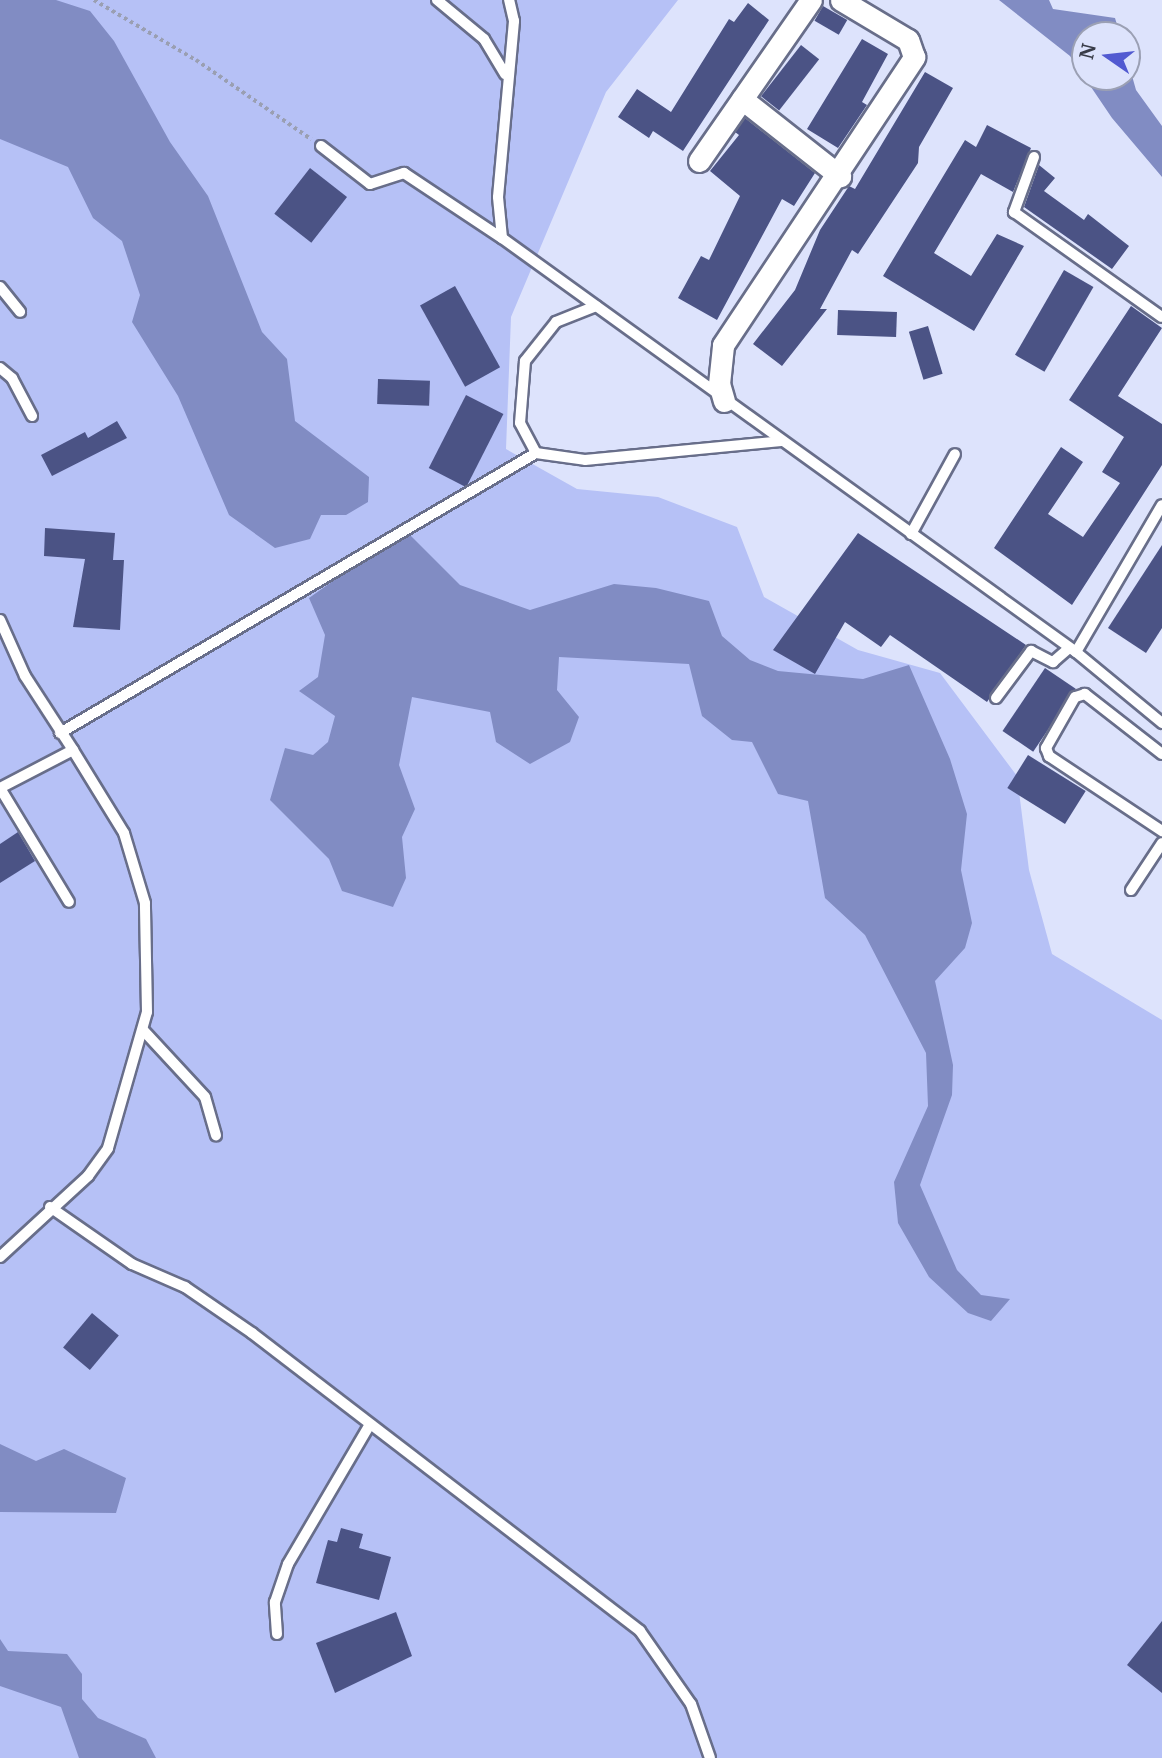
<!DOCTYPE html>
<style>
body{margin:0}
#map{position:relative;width:1162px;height:1758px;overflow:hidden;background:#dde3fc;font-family:Merriweather,serif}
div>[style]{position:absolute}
.green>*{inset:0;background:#b6c1f6}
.water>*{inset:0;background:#818cc3}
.building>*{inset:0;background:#4b5385;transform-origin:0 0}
.path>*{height:3.5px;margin-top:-1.75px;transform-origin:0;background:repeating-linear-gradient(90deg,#9a9fb2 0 3.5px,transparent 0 7px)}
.roads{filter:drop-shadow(2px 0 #686e8a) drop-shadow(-2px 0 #686e8a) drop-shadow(0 2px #686e8a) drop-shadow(0 -2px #686e8a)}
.service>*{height:10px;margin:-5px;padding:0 5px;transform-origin:5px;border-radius:5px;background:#fff}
.minor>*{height:21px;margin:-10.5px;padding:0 10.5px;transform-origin:10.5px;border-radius:10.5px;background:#fff}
span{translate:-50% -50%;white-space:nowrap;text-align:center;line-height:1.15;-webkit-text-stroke:7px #dde3fc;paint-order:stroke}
.north{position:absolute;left:1071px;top:21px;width:70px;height:70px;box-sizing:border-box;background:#dde3fc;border:2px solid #9ba0b4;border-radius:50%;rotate:284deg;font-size:19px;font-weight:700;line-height:28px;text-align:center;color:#393c48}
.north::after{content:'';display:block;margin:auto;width:24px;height:32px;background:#525ad1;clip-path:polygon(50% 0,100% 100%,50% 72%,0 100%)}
</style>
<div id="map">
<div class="green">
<div style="clip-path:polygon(0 0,678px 0,606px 92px,511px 317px,506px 449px,577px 489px,658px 497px,737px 527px,764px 597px,858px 650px,940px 673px,1017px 776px,1029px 870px,1052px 954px,1162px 1020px,1162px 1758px,0 1758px)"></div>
</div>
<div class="water">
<div style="clip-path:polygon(0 0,56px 0,90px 11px,114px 41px,170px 142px,208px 196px,262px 332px,287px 359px,295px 421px,369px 477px,368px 502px,346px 515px,321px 515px,310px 539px,275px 548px,229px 515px,178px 396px,132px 322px,140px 295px,122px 241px,93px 218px,68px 167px,0 139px)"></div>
<div style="clip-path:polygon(999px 0,1049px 0,1053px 9px,1115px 18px,1120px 35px,1085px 35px,1085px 77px,1127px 77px,1127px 58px,1136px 90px,1162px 126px,1162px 177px,1112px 118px,1070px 56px)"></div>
<div style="clip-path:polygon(405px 530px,460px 585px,530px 610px,614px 584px,656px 588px,709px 601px,722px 636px,750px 660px,778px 671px,863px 679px,909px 665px,950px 759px,967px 814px,961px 870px,972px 923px,965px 948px,935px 981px,953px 1065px,952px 1095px,920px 1185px,957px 1270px,981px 1295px,1010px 1299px,991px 1321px,968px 1313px,929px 1277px,898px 1223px,894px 1182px,928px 1106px,926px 1053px,865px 935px,825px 898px,808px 801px,778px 794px,752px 742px,732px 740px,702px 716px,689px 664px,559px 657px,557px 690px,579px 717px,570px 742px,530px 764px,496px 742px,490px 712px,412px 697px,399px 765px,415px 809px,402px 837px,406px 878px,393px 907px,342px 891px,329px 859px,270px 800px,285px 748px,313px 755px,328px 742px,335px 716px,299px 691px,318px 677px,325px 635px,309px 598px)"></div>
<div style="clip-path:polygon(0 1444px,36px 1461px,64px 1449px,126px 1478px,116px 1513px,0 1512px)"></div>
<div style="clip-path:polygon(0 1639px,8px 1651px,67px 1654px,82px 1674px,82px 1699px,98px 1718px,146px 1739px,156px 1758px,79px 1758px,61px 1707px,0 1686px)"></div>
</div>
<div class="building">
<div style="clip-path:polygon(748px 3px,769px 20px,683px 151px,653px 131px,649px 138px,618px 117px,637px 89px,671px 112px,729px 19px,734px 22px)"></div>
<div style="left:823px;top:6px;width:28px;height:17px;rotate:30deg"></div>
<div style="clip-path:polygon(862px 39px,888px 54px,862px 102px,867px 105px,838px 148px,807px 129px)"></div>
<div style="left:801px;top:45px;width:23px;height:65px;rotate:38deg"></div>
<div style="clip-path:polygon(925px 72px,953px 88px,919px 147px,918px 163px,858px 254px,852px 250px,820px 309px,827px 309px,782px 366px,753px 344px,795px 290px,820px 230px,849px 186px,855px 189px)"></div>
<div style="clip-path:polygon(745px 118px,815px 173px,794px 206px,782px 199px,717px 320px,678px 298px,701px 256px,709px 260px,740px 196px,710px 171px,739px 135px,735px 132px)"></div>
<div style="clip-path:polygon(987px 125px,1031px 148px,1013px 192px,981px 174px,934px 253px,971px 276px,997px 234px,1024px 246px,974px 331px,883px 276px,965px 140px,976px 147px)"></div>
<div style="clip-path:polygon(1039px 165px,1055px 178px,1044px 191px,1084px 220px,1088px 214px,1129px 246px,1112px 269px,1024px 207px)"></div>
<div style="left:310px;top:168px;width:47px;height:58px;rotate:38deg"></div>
<div style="left:1064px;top:270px;width:34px;height:98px;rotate:30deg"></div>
<div style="left:455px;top:286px;width:93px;height:40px;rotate:61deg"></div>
<div style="clip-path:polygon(1131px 306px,1162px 328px,1118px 396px,1162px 424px,1162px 465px,1072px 605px,994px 548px,1061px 447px,1083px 462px,1048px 514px,1083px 537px,1120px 483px,1102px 472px,1124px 437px,1069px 400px)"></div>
<div style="left:838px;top:310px;width:59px;height:25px;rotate:2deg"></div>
<div style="left:928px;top:326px;width:50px;height:20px;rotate:73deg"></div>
<div style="left:378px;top:379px;width:52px;height:25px;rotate:2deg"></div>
<div style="left:466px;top:395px;width:42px;height:82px;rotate:27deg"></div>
<div style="clip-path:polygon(117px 421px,127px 438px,52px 476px,41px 455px,85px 432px,88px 438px)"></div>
<div style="clip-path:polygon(45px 528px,115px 533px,113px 560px,124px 560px,120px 630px,73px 627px,85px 559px,44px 556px)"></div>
<div style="clip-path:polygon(858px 533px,1026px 645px,987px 702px,890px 635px,881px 647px,845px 622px,815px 674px,773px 650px)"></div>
<div style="clip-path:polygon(1162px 545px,1162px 628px,1146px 653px,1108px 628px)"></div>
<div style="left:1045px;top:668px;width:37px;height:76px;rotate:34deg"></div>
<div style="left:1028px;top:755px;width:68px;height:39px;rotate:32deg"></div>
<div style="clip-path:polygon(18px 832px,35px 861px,0 883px,0 844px)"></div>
<div style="left:92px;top:1313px;width:35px;height:45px;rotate:40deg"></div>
<div style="clip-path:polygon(341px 1528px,363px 1534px,359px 1548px,391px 1557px,379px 1600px,316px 1583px,328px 1540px,337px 1542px)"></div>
<div style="clip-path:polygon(396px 1612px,412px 1656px,335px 1693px,316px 1643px)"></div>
<div style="clip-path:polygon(1162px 1621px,1162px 1693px,1127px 1665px)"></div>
</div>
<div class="path">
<div style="left:94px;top:0;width:118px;rotate:30.5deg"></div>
<div style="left:196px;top:60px;width:140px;rotate:34.5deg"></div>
</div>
<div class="roads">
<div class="service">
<div style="left:437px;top:0;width:61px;rotate:39.7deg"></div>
<div style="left:484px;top:39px;width:41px;rotate:59deg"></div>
<div style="left:321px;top:146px;width:62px;rotate:37.8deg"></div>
<div style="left:370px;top:184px;width:36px;rotate:-18deg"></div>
<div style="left:404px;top:173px;width:118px;rotate:33.6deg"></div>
<div style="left:502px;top:238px;width:708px;rotate:35.8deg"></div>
<div style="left:1076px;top:652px;width:112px;rotate:39.5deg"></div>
<div style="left:1034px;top:157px;width:59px;rotate:110deg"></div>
<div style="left:1014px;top:212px;width:181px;rotate:35.4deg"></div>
<div style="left:502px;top:238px;width:41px;rotate:-95.6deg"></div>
<div style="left:498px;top:197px;width:177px;rotate:-84.8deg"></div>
<div style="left:514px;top:21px;width:22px;rotate:-103deg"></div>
<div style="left:0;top:287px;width:32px;rotate:51deg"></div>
<div style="left:596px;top:306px;width:43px;rotate:158.2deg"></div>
<div style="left:556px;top:322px;width:50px;rotate:128.5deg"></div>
<div style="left:525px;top:361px;width:62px;rotate:94.6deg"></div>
<div style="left:520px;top:423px;width:34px;rotate:62deg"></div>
<div style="left:536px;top:453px;width:49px;rotate:8.1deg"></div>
<div style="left:585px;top:460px;width:197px;rotate:-5.5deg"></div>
<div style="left:0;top:368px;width:16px;rotate:40deg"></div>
<div style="left:12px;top:378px;width:43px;rotate:62.2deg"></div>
<div style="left:911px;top:534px;width:91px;rotate:-61.2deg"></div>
<div style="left:0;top:620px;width:61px;rotate:65.9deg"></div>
<div style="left:25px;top:676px;width:88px;rotate:57deg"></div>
<div style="left:1076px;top:652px;width:170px;rotate:-59.7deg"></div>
<div style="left:996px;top:698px;width:59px;rotate:-53.3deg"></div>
<div style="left:1031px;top:651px;width:25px;rotate:27deg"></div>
<div style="left:1053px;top:662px;width:21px;rotate:-41deg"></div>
<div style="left:60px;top:733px;width:552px;rotate:-30.47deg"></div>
<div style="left:1162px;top:754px;width:98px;rotate:-142.1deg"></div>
<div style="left:1085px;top:694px;width:10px;rotate:163deg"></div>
<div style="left:1075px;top:697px;width:59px;rotate:119.6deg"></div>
<div style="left:1046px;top:748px;width:9px;rotate:69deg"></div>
<div style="left:1049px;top:756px;width:136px;rotate:33.6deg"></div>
<div style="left:1131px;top:890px;width:56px;rotate:-56.6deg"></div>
<div style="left:143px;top:1030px;width:91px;rotate:47.2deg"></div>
<div style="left:205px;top:1097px;width:40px;rotate:74deg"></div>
<div style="left:50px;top:1207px;width:100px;rotate:34.8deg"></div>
<div style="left:132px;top:1264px;width:58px;rotate:23.5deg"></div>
<div style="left:185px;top:1287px;width:81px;rotate:34.5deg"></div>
<div style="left:252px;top:1333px;width:489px;rotate:37.5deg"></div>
<div style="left:640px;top:1631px;width:89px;rotate:55.1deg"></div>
<div style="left:691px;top:1704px;width:57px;rotate:70.6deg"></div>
<div style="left:0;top:1257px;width:120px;rotate:-42.6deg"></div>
<div style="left:88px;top:1176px;width:34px;rotate:-54deg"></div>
<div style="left:108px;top:1148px;width:141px;rotate:-74deg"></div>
<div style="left:147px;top:1012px;width:109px;rotate:-91.1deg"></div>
<div style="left:145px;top:903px;width:73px;rotate:-106.7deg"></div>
<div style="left:124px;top:833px;width:97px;rotate:-121.6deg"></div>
<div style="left:73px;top:750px;width:82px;rotate:152.5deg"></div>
<div style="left:0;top:788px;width:133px;rotate:58.8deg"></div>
<div style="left:277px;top:1634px;width:32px;rotate:-94deg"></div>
<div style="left:275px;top:1602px;width:40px;rotate:-71.1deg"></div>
<div style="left:288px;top:1564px;width:160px;rotate:-59.6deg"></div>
</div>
<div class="minor">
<div style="left:742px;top:99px;width:125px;rotate:38.2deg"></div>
<div style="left:699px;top:161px;width:196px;rotate:-55.2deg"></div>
<div style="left:724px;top:401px;width:18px;rotate:-106deg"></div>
<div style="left:719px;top:384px;width:39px;rotate:-84deg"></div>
<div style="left:723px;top:345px;width:346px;rotate:-56.4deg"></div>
<div style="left:914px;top:57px;width:18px;rotate:-109deg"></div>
<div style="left:908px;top:40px;width:78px;rotate:-149.2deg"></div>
</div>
</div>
<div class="north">N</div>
</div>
